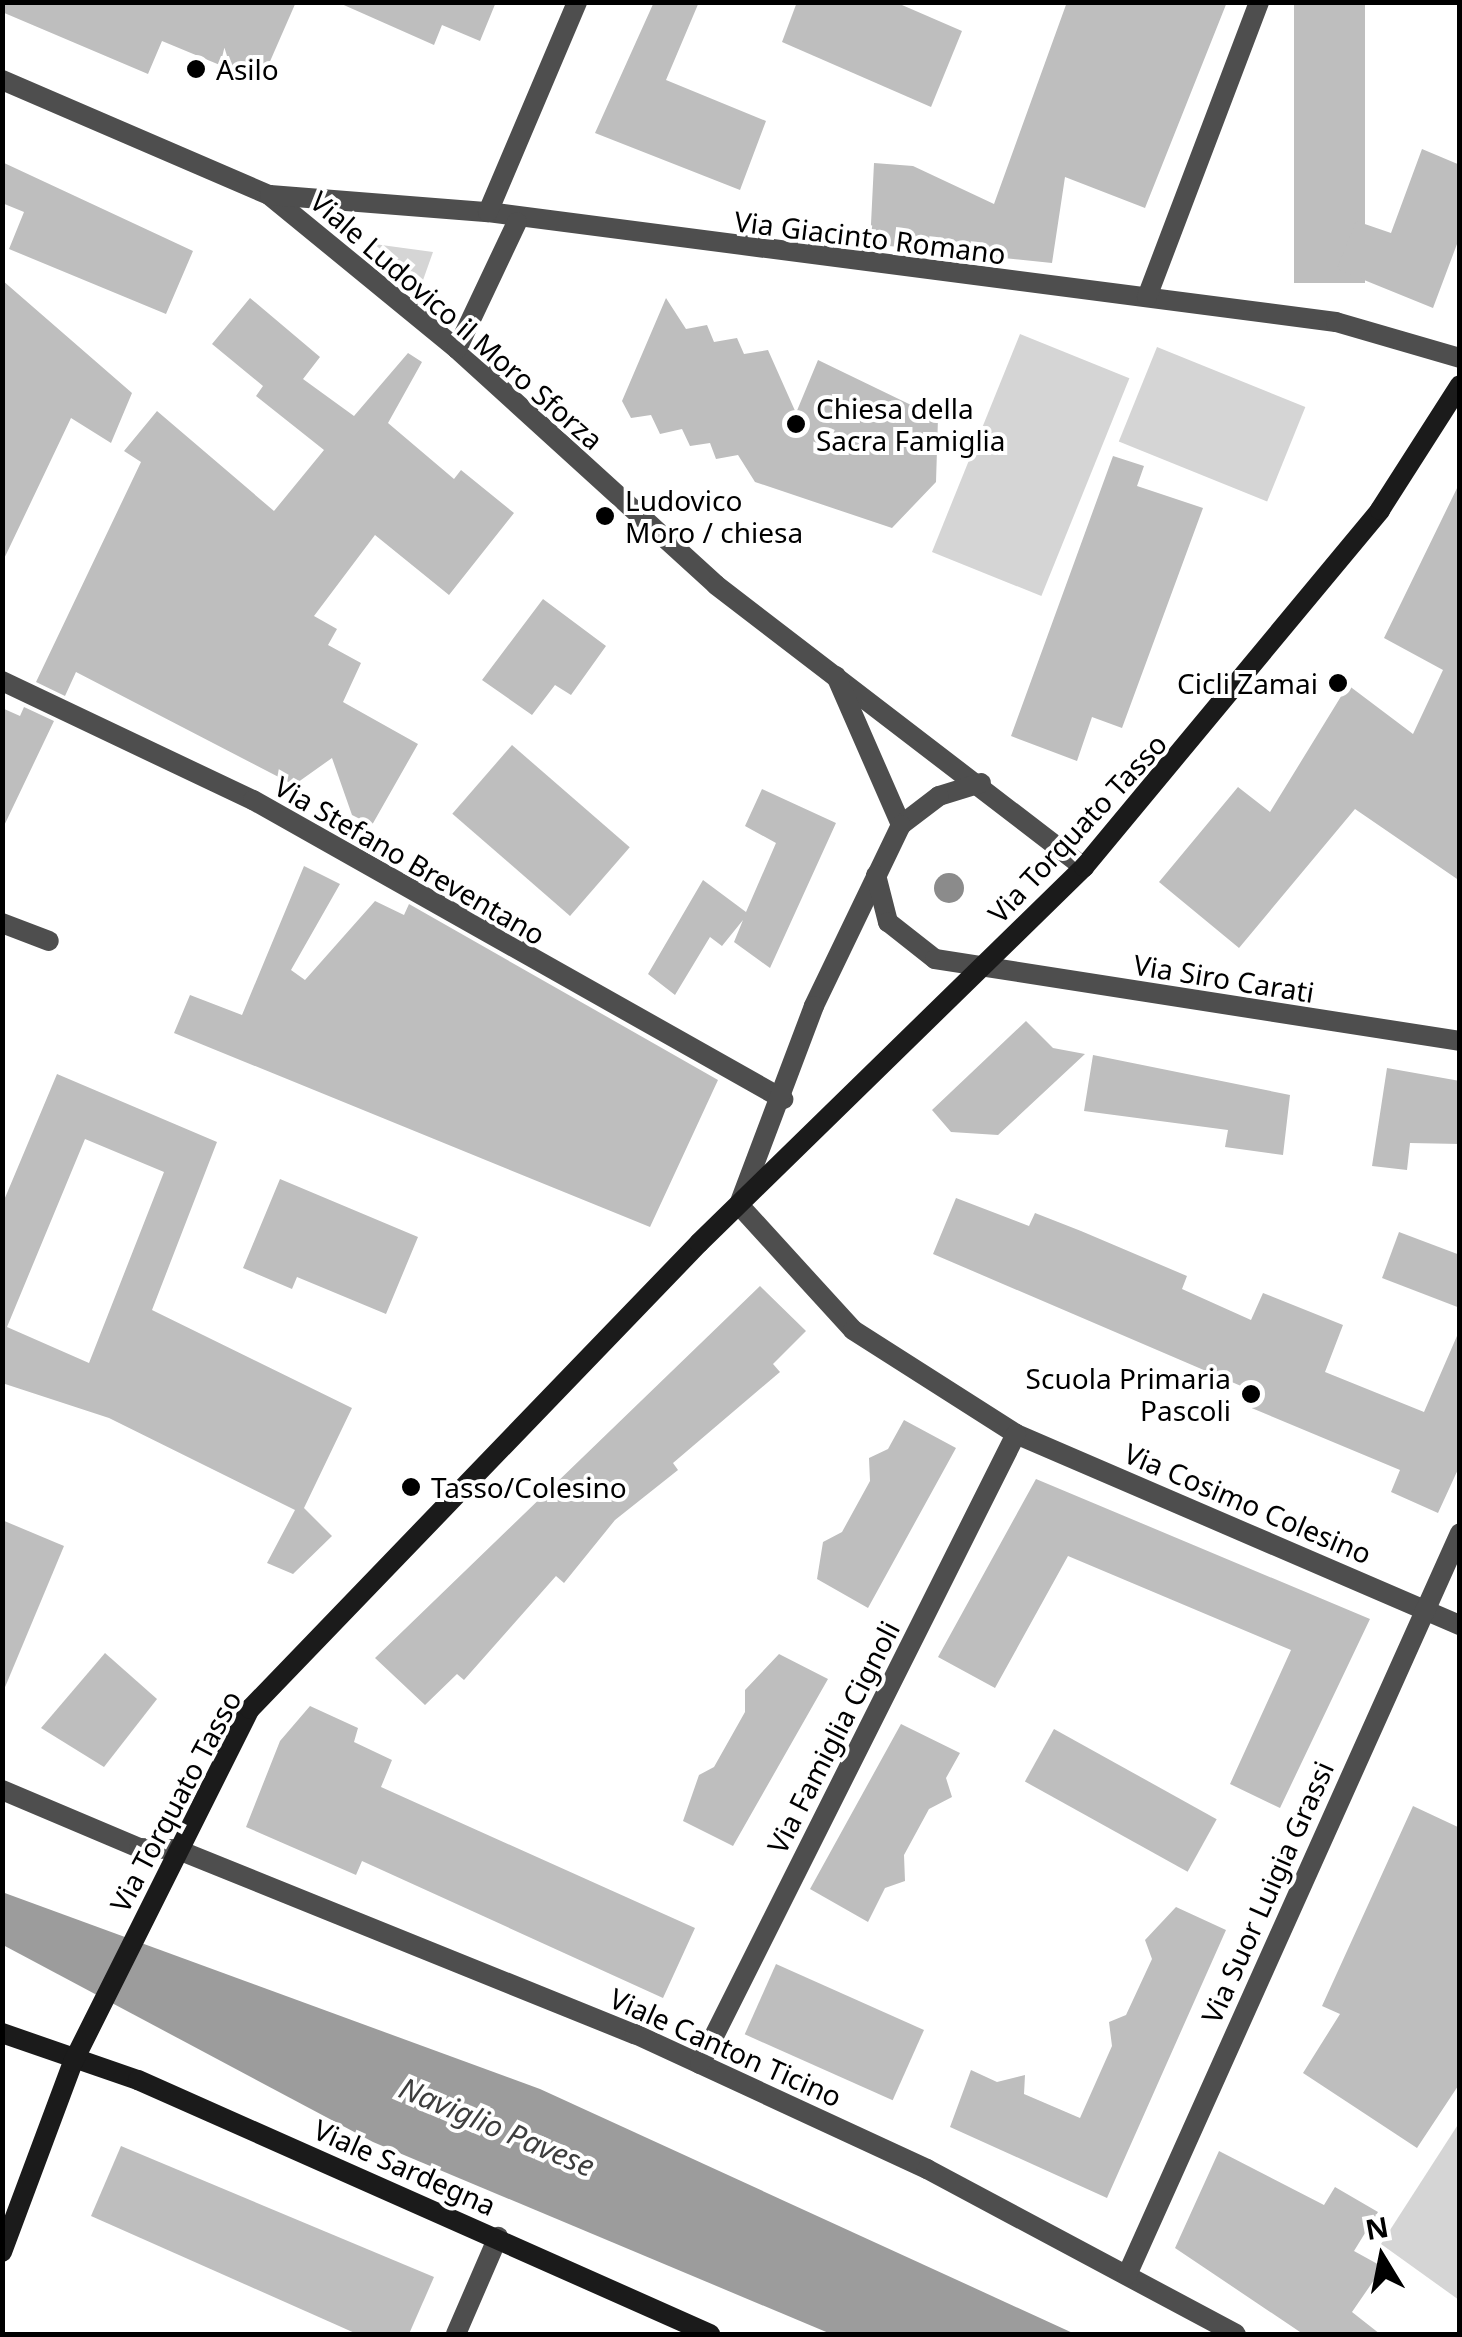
<!DOCTYPE html>
<style>
body{margin:0}
#map{position:relative;width:1462px;height:2337px;overflow:hidden;background:#fff;font-family:"Noto Sans",sans-serif}
div>[style]{position:absolute}
.green>*{inset:0;background:#d5d5d5;transform-origin:0 0}
.water>*{inset:0;background:#9c9c9c}
.building>*{inset:0;background:#bebebe;transform-origin:0 0}
.street>*{height:20px;margin:-10px;padding:0 10px;transform-origin:10px;border-radius:10px;background:#4e4e4e}
.secondary>*{height:20px;margin:-10px;padding:0 10px;transform-origin:10px;border-radius:10px;background:#1b1b1b}
.trees>*{width:30px;height:30px;margin:-15px;border-radius:50%;background:#8b8b8b}
.dots>*{width:28px;height:28px;translate:-50% -50%;box-sizing:border-box;border:5px solid #fff;border-radius:50%}
span{translate:-50% -50%;white-space:nowrap;text-align:center;line-height:1.15;-webkit-text-stroke:8px #fff;paint-order:stroke}
.poi-label{font-size:28px;color:#000}
.left{translate:0 -50%;text-align:left}
.right{translate:-100% -50%;text-align:right}
.street-label{font-size:28px;color:#000}
.water-label{font-size:30px;color:#3d3d3d;font-style:italic}
.frame{position:absolute;inset:0;border:5px solid #000;pointer-events:none}
.north{position:absolute;left:1332px;top:2207px;width:100px;height:100px;-webkit-text-stroke:8px #fff;paint-order:stroke;rotate:350deg;font-size:28px;font-weight:700;line-height:40px;text-align:center;color:#000}
.north::after{content:'';display:block;margin:auto;width:35px;height:45px;background:#000;clip-path:polygon(50% 0,100% 100%,50% 72%,0 100%)}
</style>
<div id="map">
<div class="green">
<div style="clip-path:polygon(374px 244px,433px 252px,422px 283px)"></div>
<div style="left:1020px;top:334px;width:118px;height:235px;rotate:22deg"></div>
<div style="left:1157px;top:347px;width:160px;height:102px;rotate:22deg"></div>
<div style="clip-path:polygon(1459px 2123px,1460px 2300px,1459px 2300px,1381px 2244px)"></div>
</div>
<div class="water">
<div style="clip-path:polygon(2px 1892px,540px 2089px,1075px 2334px,831px 2334px,373px 2142px,3px 1945px)"></div>
</div>
<div class="building">
<div style="clip-path:polygon(2px 2px,296px 2px,261px 82px,162px 41px,148px 74px,2px 12px)"></div>
<div style="clip-path:polygon(337px 2px,496px 2px,480px 41px,442px 25px,434px 45px)"></div>
<div style="clip-path:polygon(654px 2px,699px 2px,666px 80px,766px 121px,740px 190px,595px 133px)"></div>
<div style="clip-path:polygon(797px 2px,895px 2px,962px 31px,931px 107px,782px 42px)"></div>
<div style="clip-path:polygon(1067px 2px,1227px 2px,1145px 208px,1065px 177px,1052px 263px,870px 244px,874px 163px,913px 166px,994px 204px)"></div>
<div style="left:1294px;top:2px;width:71px;height:281px"></div>
<div style="clip-path:polygon(1422px 149px,1460px 165px,1460px 236px,1433px 308px,1337px 269px,1356px 221px,1391px 233px)"></div>
<div style="clip-path:polygon(2px 162px,193px 251px,166px 314px,9px 249px,24px 212px,2px 203px)"></div>
<div style="clip-path:polygon(2px 280px,132px 393px,111px 443px,71px 418px,2px 563px)"></div>
<div style="clip-path:polygon(250px 298px,320px 357px,303px 379px,354px 416px,408px 353px,422px 362px,388px 423px,454px 479px,461px 470px,514px 513px,449px 595px,375px 535px,314px 616px,337px 629px,328px 645px,361px 663px,343px 702px,418px 744px,372px 825px,352px 815px,332px 758px,294px 785px,76px 672px,65px 696px,36px 682px,141px 462px,124px 451px,157px 411px,274px 511px,324px 450px,256px 396px,263px 386px,212px 344px)"></div>
<div style="clip-path:polygon(666px 298px,686px 329px,707px 325px,714px 342px,737px 338px,744px 354px,768px 350px,796px 413px,818px 360px,938px 418px,936px 482px,892px 528px,755px 482px,738px 455px,716px 459px,710px 443px,690px 446px,682px 429px,660px 434px,651px 415px,631px 418px,622px 401px)"></div>
<div style="clip-path:polygon(1113px 456px,1144px 466px,1137px 486px,1203px 508px,1122px 728px,1092px 717px,1077px 761px,1011px 736px)"></div>
<div style="clip-path:polygon(1460px 482px,1460px 881px,1355px 809px,1239px 948px,1159px 882px,1238px 787px,1270px 812px,1348px 685px,1413px 734px,1443px 670px,1384px 638px)"></div>
<div style="clip-path:polygon(543px 599px,606px 646px,571px 695px,555px 685px,532px 715px,482px 680px)"></div>
<div style="clip-path:polygon(24px 707px,54px 721px,2px 830px,2px 708px,20px 716px)"></div>
<div style="left:512px;top:745px;width:156px;height:91px;rotate:41deg"></div>
<div style="clip-path:polygon(762px 789px,836px 823px,770px 968px,734px 942px,743px 920px,722px 946px,710px 937px,675px 995px,648px 974px,703px 880px,746px 912px,776px 843px,745px 826px)"></div>
<div style="clip-path:polygon(304px 866px,340px 884px,291px 970px,305px 980px,375px 901px,404px 915px,409px 904px,718px 1080px,650px 1227px,174px 1033px,190px 995px,242px 1015px)"></div>
<div style="clip-path:polygon(1026px 1021px,1053px 1048px,1085px 1054px,998px 1135px,951px 1132px,932px 1110px)"></div>
<div style="clip-path:polygon(1093px 1055px,1290px 1095px,1283px 1155px,1225px 1147px,1228px 1130px,1084px 1111px)"></div>
<div style="clip-path:polygon(1387px 1068px,1460px 1081px,1460px 1144px,1410px 1143px,1407px 1170px,1372px 1166px)"></div>
<div style="clip-path:polygon(evenodd,57px 1074px,217px 1142px,152px 1310px,352px 1408px,304px 1508px,332px 1536px,293px 1574px,267px 1563px,295px 1510px,109px 1418px,2px 1383px,2px 1205px,57px 1074px,85px 1139px,164px 1172px,89px 1363px,7px 1327px,85px 1139px)"></div>
<div style="clip-path:polygon(280px 1179px,418px 1237px,386px 1314px,297px 1277px,292px 1289px,243px 1268px)"></div>
<div style="clip-path:polygon(956px 1198px,1029px 1226px,1035px 1213px,1081px 1231px,1187px 1276px,1182px 1289px,1251px 1320px,1263px 1293px,1343px 1325px,1325px 1372px,1424px 1412px,1460px 1329px,1460px 1465px,1438px 1513px,1391px 1492px,1400px 1470px,1242px 1404px,1248px 1389px,933px 1254px)"></div>
<div style="clip-path:polygon(1399px 1232px,1460px 1255px,1460px 1308px,1382px 1278px)"></div>
<div style="clip-path:polygon(760px 1286px,806px 1331px,773px 1364px,780px 1372px,673px 1463px,678px 1470px,615px 1520px,564px 1583px,556px 1576px,464px 1680px,457px 1674px,425px 1705px,375px 1658px)"></div>
<div style="clip-path:polygon(904px 1420px,956px 1448px,868px 1608px,817px 1579px,823px 1542px,842px 1532px,870px 1481px,869px 1458px,888px 1449px)"></div>
<div style="clip-path:polygon(1036px 1479px,1370px 1619px,1280px 1808px,1230px 1784px,1291px 1650px,1068px 1556px,995px 1688px,938px 1657px)"></div>
<div style="clip-path:polygon(2px 1520px,64px 1546px,3px 1692px,2px 1692px)"></div>
<div style="clip-path:polygon(105px 1653px,157px 1699px,104px 1767px,41px 1728px)"></div>
<div style="clip-path:polygon(779px 1654px,828px 1679px,733px 1846px,683px 1821px,699px 1775px,714px 1767px,745px 1712px,745px 1690px)"></div>
<div style="clip-path:polygon(310px 1706px,358px 1728px,354px 1742px,392px 1760px,381px 1787px,695px 1928px,663px 1998px,362px 1861px,356px 1875px,246px 1827px,280px 1741px)"></div>
<div style="clip-path:polygon(901px 1724px,960px 1753px,946px 1778px,952px 1797px,929px 1809px,904px 1855px,905px 1881px,885px 1888px,868px 1922px,810px 1889px)"></div>
<div style="left:1054px;top:1729px;width:186px;height:60px;rotate:29deg"></div>
<div style="clip-path:polygon(1413px 1806px,1460px 1828px,1460px 2083px,1417px 2148px,1303px 2073px,1340px 2014px,1322px 2006px)"></div>
<div style="clip-path:polygon(1176px 1907px,1226px 1930px,1107px 2198px,950px 2127px,971px 2070px,997px 2082px,1025px 2075px,1024px 2094px,1080px 2118px,1112px 2046px,1109px 2022px,1126px 2015px,1152px 1959px,1145px 1940px)"></div>
<div style="left:776px;top:1964px;width:162px;height:77px;rotate:24deg"></div>
<div style="clip-path:polygon(121px 2146px,434px 2277px,409px 2334px,357px 2334px,91px 2216px)"></div>
<div style="clip-path:polygon(1219px 2151px,1324px 2205px,1335px 2187px,1378px 2212px,1354px 2251px,1383px 2267px,1352px 2312px,1380px 2334px,1303px 2334px,1175px 2248px)"></div>
</div>
<div class="street">
<div style="left:2px;top:80px;width:291px;rotate:23.3deg"></div>
<div style="left:269px;top:195px;width:243px;rotate:39.3deg"></div>
<div style="left:457px;top:349px;width:350px;rotate:42.3deg"></div>
<div style="left:716px;top:585px;width:464px;rotate:37.5deg"></div>
<div style="left:270px;top:195px;width:219px;rotate:4.5deg"></div>
<div style="left:488px;top:212px;width:855px;rotate:7.39deg"></div>
<div style="left:1336px;top:322px;width:129px;rotate:16.2deg"></div>
<div style="left:488px;top:212px;width:228px;rotate:-67deg"></div>
<div style="left:1147px;top:297px;width:316px;rotate:-69.2deg"></div>
<div style="left:457px;top:349px;width:140px;rotate:-64.7deg"></div>
<div style="left:836px;top:676px;width:163px;rotate:66.4deg"></div>
<div style="left:2px;top:681px;width:278px;rotate:25.4deg"></div>
<div style="left:253px;top:800px;width:609px;rotate:29.43deg"></div>
<div style="left:981px;top:783px;width:44px;rotate:162.8deg"></div>
<div style="left:939px;top:796px;width:48px;rotate:142.7deg"></div>
<div style="left:901px;top:825px;width:201px;rotate:115.7deg"></div>
<div style="left:814px;top:1006px;width:213px;rotate:110.7deg"></div>
<div style="left:739px;top:1205px;width:169px;rotate:47.6deg"></div>
<div style="left:853px;top:1330px;width:193px;rotate:32.5deg"></div>
<div style="left:1016px;top:1434px;width:483px;rotate:23.3deg"></div>
<div style="left:876px;top:875px;width:49px;rotate:75.7deg"></div>
<div style="left:888px;top:922px;width:60px;rotate:38.2deg"></div>
<div style="left:935px;top:959px;width:531px;rotate:8.88deg"></div>
<div style="left:2px;top:923px;width:50px;rotate:21deg"></div>
<div style="left:2px;top:1790px;width:149px;rotate:22.9deg"></div>
<div style="left:139px;top:1848px;width:37px;rotate:2deg"></div>
<div style="left:176px;top:1849px;width:495px;rotate:22deg"></div>
<div style="left:635px;top:2034px;width:322px;rotate:24.8deg"></div>
<div style="left:927px;top:2169px;width:350px;rotate:28.1deg"></div>
<div style="left:700px;top:2064px;width:705px;rotate:-63.36deg"></div>
<div style="left:1127px;top:2275px;width:813px;rotate:-65.83deg"></div>
<div style="left:456px;top:2334px;width:106px;rotate:-66.6deg"></div>
</div>
<div class="secondary">
<div style="left:2px;top:2033px;width:144px;rotate:19.1deg"></div>
<div style="left:138px;top:2080px;width:626px;rotate:23.94deg"></div>
<div style="left:2px;top:2252px;width:203px;rotate:-69.5deg"></div>
<div style="left:73px;top:2062px;width:395px;rotate:-63.4deg"></div>
<div style="left:250px;top:1709px;width:647px;rotate:-46.06deg"></div>
<div style="left:699px;top:1243px;width:538px;rotate:-44.32deg"></div>
<div style="left:1084px;top:867px;width:464px;rotate:-50.3deg"></div>
<div style="left:1380px;top:510px;width:148px;rotate:-57.4deg"></div>
</div>
<div class="trees">
<div style="left:949px;top:888px"></div>
</div>
<div class="dots">
<div style="left:196px;top:69px;background:#000"></div>
<div style="left:796px;top:424px;background:#000"></div>
<div style="left:605px;top:516px;background:#000"></div>
<div style="left:1338px;top:683px;background:#000"></div>
<div style="left:1251px;top:1394px;background:#000"></div>
<div style="left:411px;top:1487px;background:#000"></div>
</div>
<div class="poi-label">
<span class="left" style="left:216px;top:69px">Asilo</span>
<span class="left" style="left:816px;top:424px">Chiesa della<br>Sacra Famiglia</span>
<span class="left" style="left:625px;top:516px">Ludovico<br>Moro / chiesa</span>
<span class="right" style="left:1318px;top:683px">Cicli Zamai</span>
<span class="right" style="left:1231px;top:1394px">Scuola Primaria<br>Pascoli</span>
<span class="left" style="left:431px;top:1487px">Tasso/Colesino</span>
</div>
<div class="street-label">
<span style="left:870px;top:237px;rotate:7deg">Via Giacinto Romano</span>
<span style="left:457px;top:320px;rotate:41deg">Viale Ludovico il Moro Sforza</span>
<span style="left:1077px;top:828px;rotate:-47deg">Via Torquato Tasso</span>
<span style="left:410px;top:860px;rotate:30deg">Via Stefano Breventano</span>
<span style="left:1224px;top:978px;rotate:9deg">Via Siro Carati</span>
<span style="left:1248px;top:1503px;rotate:23deg">Via Cosimo Colesino</span>
<span style="left:833px;top:1737px;rotate:-63deg">Via Famiglia Cignoli</span>
<span style="left:175px;top:1801px;rotate:-62deg">Via Torquato Tasso</span>
<span style="left:1267px;top:1892px;rotate:-66deg">Via Suor Luigia Grassi</span>
<span style="left:726px;top:2047px;rotate:24deg">Viale Canton Ticino</span>
<span style="left:405px;top:2167px;rotate:24deg">Viale Sardegna</span>
</div>
<div class="water-label">
<span style="left:497px;top:2127px;rotate:23deg">Naviglio Pavese</span>
</div>
<div class="frame"></div>
<div class="north">N</div>
</div>
